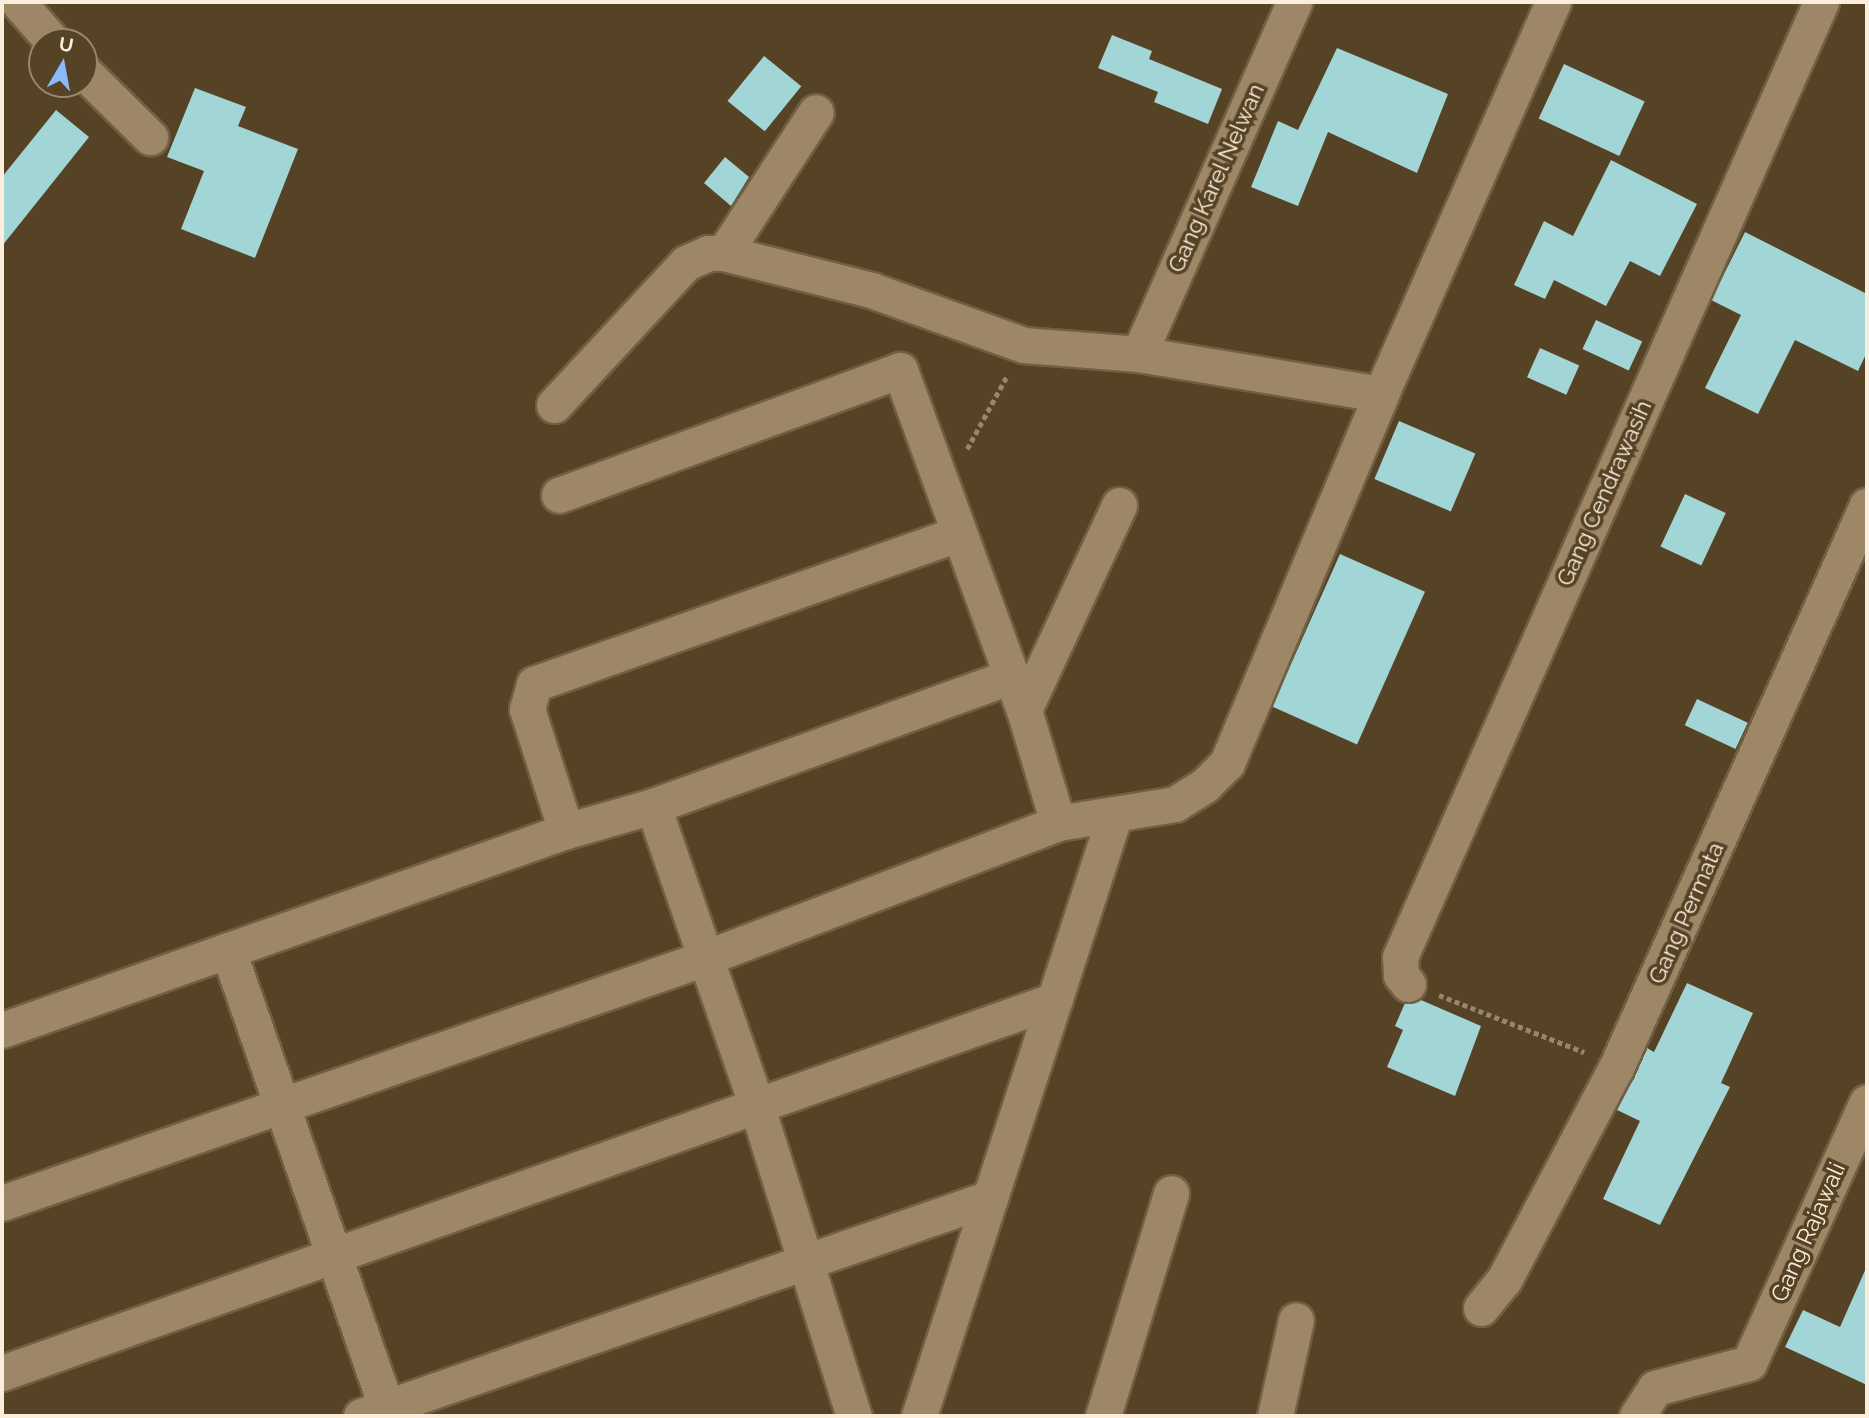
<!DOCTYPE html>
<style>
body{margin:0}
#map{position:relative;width:1869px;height:1418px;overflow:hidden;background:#564224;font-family:Raleway,sans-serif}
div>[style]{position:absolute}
.building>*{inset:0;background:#a2d5d5;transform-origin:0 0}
.path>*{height:4.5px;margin-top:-2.25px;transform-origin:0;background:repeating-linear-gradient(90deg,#97866d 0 5px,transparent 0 8.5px)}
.roads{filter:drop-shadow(2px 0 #715f44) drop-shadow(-2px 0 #715f44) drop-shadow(0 2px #715f44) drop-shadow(0 -2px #715f44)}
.street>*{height:35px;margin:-17.5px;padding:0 17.5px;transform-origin:17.5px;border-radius:17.5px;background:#9d8767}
span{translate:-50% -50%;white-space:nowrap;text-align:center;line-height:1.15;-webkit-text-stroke:7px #564224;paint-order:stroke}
.street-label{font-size:23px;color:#fbeedd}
.frame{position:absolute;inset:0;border:4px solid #fbeedd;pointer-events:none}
.north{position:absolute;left:28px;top:28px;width:70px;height:70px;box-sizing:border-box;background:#564224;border:2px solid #98876e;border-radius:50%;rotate:10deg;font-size:19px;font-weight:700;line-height:28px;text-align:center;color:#fbeedd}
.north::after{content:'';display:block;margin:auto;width:24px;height:32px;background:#8abafc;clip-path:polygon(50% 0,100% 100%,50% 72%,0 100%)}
</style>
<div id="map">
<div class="building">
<div style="clip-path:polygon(1112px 35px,1152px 51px,1149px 59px,1222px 89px,1208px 124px,1154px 102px,1158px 92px,1098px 68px)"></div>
<div style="clip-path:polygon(1337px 48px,1448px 94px,1417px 173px,1328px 132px,1298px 206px,1251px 187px,1278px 121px,1298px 130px)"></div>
<div style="left:764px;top:56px;width:48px;height:58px;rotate:39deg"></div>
<div style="left:1564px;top:64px;width:89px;height:60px;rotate:25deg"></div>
<div style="clip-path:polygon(195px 88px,246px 107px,238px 126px,298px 149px,255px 258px,181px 229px,204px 171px,167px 157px)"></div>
<div style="clip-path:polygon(56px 110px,89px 137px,2px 246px,2px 177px)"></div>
<div style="clip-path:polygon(725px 157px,749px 177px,731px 206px,704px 183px)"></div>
<div style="clip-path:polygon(1611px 160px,1697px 204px,1660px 276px,1630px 261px,1606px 306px,1554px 280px,1545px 299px,1514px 285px,1544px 221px,1573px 236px)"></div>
<div style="clip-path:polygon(1745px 232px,1867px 294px,1867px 352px,1858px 371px,1795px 340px,1758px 414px,1705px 388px,1741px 315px,1711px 300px)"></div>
<div style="left:1596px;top:320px;width:51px;height:32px;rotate:25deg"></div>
<div style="left:1540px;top:348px;width:43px;height:32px;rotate:24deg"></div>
<div style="left:1399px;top:421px;width:83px;height:63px;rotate:23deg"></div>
<div style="left:1685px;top:494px;width:45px;height:58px;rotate:25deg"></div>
<div style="left:1340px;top:554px;width:93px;height:167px;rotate:24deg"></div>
<div style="left:1697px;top:699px;width:56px;height:29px;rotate:25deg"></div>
<div style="clip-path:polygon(1687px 983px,1753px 1013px,1721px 1083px,1730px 1087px,1660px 1225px,1603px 1199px,1640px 1121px,1617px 1110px,1647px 1048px,1654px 1052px)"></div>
<div style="clip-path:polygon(1421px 1000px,1481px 1026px,1455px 1096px,1387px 1067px,1403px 1030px,1395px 1026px,1405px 1003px)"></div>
<div style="clip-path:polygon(1867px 1266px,1867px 1385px,1785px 1347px,1803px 1310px,1840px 1327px)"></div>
</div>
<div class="path">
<div style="left:967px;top:449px;width:83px;rotate:-61.3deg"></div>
<div style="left:1439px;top:995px;width:156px;rotate:21.5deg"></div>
</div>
<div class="roads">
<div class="street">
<div style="left:18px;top:2px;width:53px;rotate:48.8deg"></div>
<div style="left:84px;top:72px;width:93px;rotate:44.6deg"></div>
<div style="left:724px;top:253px;width:168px;rotate:-56.9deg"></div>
<div style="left:1139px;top:354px;width:385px;rotate:-66.2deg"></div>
<div style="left:554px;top:405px;width:194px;rotate:-47.1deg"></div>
<div style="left:686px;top:263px;width:24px;rotate:-24deg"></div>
<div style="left:708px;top:253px;width:16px"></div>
<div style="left:724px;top:253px;width:152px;rotate:14.1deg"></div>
<div style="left:871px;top:290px;width:163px;rotate:19.8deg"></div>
<div style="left:1024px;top:345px;width:115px;rotate:4.5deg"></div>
<div style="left:1139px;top:354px;width:245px;rotate:9.4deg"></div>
<div style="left:559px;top:495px;width:363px;rotate:-20.1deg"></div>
<div style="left:900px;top:370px;width:362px;rotate:70deg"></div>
<div style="left:1024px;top:710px;width:118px;rotate:73.3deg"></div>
<div style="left:1024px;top:710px;width:226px;rotate:-65.1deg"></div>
<div style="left:653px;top:806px;width:318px;rotate:70.9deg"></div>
<div style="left:757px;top:1107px;width:324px;rotate:72.6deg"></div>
<div style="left:566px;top:831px;width:128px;rotate:-107.7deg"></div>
<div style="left:527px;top:709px;width:26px;rotate:-74deg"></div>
<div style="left:534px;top:684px;width:449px;rotate:-19.5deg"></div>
<div style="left:228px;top:950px;width:493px;rotate:70.9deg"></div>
<div style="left:1408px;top:984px;width:11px;rotate:-128deg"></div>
<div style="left:1401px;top:975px;width:18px;rotate:-93deg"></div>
<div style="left:1400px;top:957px;width:1044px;rotate:-66.21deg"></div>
<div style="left:2px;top:1030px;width:598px;rotate:-19.43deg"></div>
<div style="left:566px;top:831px;width:91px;rotate:-16deg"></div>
<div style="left:653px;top:806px;width:380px;rotate:-19.9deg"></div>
<div style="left:2px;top:1203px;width:744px;rotate:-19.21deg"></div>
<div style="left:705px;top:958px;width:378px;rotate:-20.9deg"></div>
<div style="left:1058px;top:823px;width:119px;rotate:-9.2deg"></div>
<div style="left:1175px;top:804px;width:36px;rotate:-32deg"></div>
<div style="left:1205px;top:785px;width:31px;rotate:-45deg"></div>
<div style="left:1227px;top:763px;width:400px;rotate:-67.3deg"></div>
<div style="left:1381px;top:394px;width:428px;rotate:-66.3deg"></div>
<div style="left:1481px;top:1308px;width:36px;rotate:-51deg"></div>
<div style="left:1504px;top:1280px;width:240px;rotate:-62.2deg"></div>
<div style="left:1616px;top:1068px;width:616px;rotate:-65.97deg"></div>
<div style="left:2px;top:1373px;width:1117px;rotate:-19.51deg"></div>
<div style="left:361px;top:1416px;width:666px;rotate:-19.12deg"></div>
<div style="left:919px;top:1416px;width:633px;rotate:-71.97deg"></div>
<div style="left:1103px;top:1416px;width:233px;rotate:-73deg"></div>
<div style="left:1275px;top:1416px;width:98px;rotate:-77.7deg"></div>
<div style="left:1637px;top:1416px;width:33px;rotate:-57deg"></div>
<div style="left:1655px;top:1388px;width:97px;rotate:-14.9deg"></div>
<div style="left:1749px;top:1363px;width:286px;rotate:-65.7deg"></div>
</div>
</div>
<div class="street-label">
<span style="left:1216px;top:178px;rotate:-66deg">Gang Karel Nelwan</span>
<span style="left:1604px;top:493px;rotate:-66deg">Gang Cendrawasih</span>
<span style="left:1686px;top:913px;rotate:-66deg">Gang Permata</span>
<span style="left:1808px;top:1232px;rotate:-66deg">Gang Rajawali</span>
</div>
<div class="frame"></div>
<div class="north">U</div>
</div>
